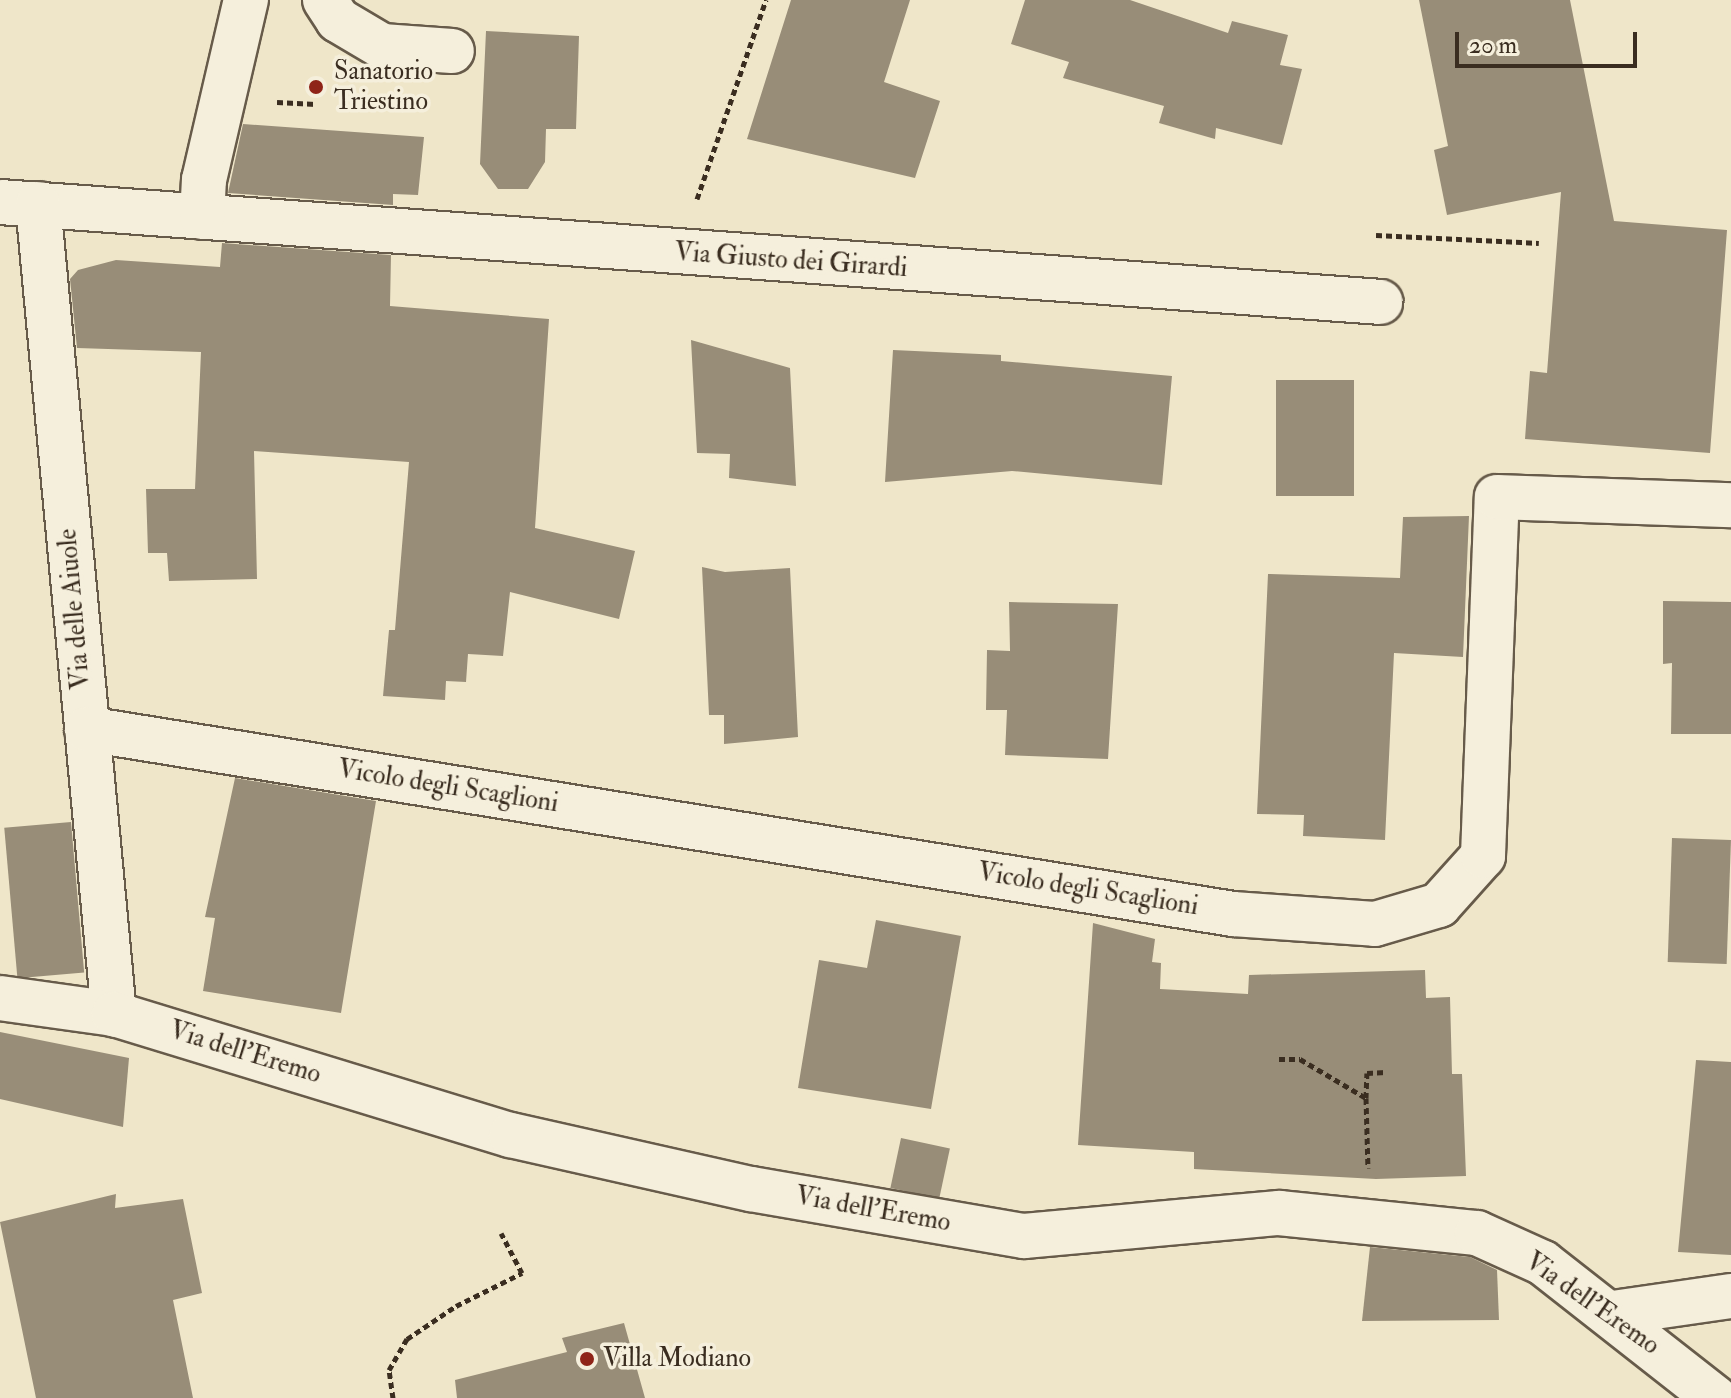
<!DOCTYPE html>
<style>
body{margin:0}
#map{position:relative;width:1731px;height:1398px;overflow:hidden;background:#efe6c9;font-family:"IM FELL Double Pica",serif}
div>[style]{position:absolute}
.building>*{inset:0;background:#988d78;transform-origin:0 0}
.path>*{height:5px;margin-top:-2.5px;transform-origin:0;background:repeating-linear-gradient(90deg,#3a2d20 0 6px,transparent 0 10px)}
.roads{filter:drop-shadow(2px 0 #675b4a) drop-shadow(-2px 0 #675b4a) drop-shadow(0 2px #675b4a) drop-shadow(0 -2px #675b4a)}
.minor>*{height:44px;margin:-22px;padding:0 22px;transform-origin:22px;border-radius:22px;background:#f5efdc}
.dots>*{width:22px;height:22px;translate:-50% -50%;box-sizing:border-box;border:4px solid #f5efdc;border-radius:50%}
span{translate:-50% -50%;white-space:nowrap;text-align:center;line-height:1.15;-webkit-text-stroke:7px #f5efdc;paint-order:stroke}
.poi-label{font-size:26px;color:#3a2d20}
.left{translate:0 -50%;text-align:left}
.street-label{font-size:26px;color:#3a2d20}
.scale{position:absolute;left:1455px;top:32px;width:182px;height:36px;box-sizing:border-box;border:4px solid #3a2d20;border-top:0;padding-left:10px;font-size:24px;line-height:28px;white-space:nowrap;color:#3a2d20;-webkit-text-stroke:6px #f5efdc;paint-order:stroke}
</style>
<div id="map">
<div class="building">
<div style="clip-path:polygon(791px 0,910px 0,884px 82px,940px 101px,915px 178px,747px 139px)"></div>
<div style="clip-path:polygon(1025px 0,1130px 0,1228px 33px,1232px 21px,1288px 35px,1280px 65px,1302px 69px,1282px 145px,1216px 128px,1215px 139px,1159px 123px,1164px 106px,1063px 78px,1069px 62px,1011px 44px)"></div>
<div style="clip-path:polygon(1419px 0,1570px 0,1614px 221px,1727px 230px,1710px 453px,1525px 439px,1530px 371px,1547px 373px,1561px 192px,1447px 215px,1434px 150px,1448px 146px)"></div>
<div style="clip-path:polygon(486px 31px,579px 36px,576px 129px,546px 129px,545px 162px,528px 189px,498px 189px,480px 164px)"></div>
<div style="clip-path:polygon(243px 124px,424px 137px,418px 195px,393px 194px,393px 205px,228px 193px)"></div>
<div style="clip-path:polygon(222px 243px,391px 255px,390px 306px,549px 319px,535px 528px,635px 551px,619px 619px,510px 592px,503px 656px,468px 654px,466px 682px,446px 681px,445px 700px,383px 696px,389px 630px,395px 630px,409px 462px,254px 451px,257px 579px,169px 581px,167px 553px,148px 553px,146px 489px,195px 489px,201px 352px,77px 348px,70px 279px,78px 270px,116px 260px,220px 267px)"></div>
<div style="clip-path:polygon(691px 340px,790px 368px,796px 486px,729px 478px,730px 454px,697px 453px)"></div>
<div style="clip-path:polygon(893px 350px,1001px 355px,1001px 361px,1172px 376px,1162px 485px,1012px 471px,885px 482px)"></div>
<div style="left:1276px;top:380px;width:78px;height:116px"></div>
<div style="clip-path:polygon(1469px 516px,1463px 657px,1394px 653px,1385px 840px,1303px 836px,1304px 815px,1257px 814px,1268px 574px,1400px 578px,1403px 517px)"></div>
<div style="clip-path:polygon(702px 567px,725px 572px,790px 568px,798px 737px,724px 744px,724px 715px,709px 715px)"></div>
<div style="clip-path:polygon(1663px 601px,1731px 602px,1731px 734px,1671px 734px,1672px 663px,1663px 664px)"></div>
<div style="clip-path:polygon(1009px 602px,1118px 604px,1108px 759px,1005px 755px,1007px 710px,986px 710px,987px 650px,1010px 651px)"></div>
<div style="clip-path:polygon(235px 778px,376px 801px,341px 1013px,203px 991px,215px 918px,205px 917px)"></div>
<div style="left:71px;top:822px;width:151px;height:67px;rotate:85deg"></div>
<div style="left:1672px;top:838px;width:59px;height:124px;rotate:2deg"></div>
<div style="clip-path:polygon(876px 920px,961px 936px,931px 1109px,798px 1088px,819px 960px,867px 968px)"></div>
<div style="clip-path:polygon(1093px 923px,1155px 939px,1152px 962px,1161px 963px,1160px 989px,1248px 994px,1249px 975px,1425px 970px,1426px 998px,1450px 997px,1452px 1074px,1462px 1074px,1466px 1176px,1376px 1179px,1194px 1169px,1194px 1152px,1078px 1145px)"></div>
<div style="clip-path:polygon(0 1032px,129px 1058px,123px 1127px,0 1099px)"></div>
<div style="clip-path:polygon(1696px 1060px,1731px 1062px,1731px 1255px,1678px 1252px)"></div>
<div style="left:901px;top:1138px;width:50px;height:51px;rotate:12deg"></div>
<div style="clip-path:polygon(116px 1194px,115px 1208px,183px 1199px,202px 1293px,173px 1300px,193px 1398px,36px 1398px,0 1222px)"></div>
<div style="clip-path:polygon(1370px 1247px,1470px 1257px,1497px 1270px,1499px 1320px,1362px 1321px)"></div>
<div style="clip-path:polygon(624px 1323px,645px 1398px,457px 1398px,455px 1380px,567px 1352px,562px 1338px)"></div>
</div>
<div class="path">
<div style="left:277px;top:102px;width:39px;rotate:3deg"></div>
<div style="left:697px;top:199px;width:211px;rotate:-70.9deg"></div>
<div style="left:1376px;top:235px;width:163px;rotate:2.8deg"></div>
<div style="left:1279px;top:1059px;width:21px"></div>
<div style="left:1300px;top:1059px;width:77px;rotate:30.6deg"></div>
<div style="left:1366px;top:1098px;width:70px;rotate:88.4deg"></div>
<div style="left:1366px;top:1098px;width:25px;rotate:-88deg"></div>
<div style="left:1367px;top:1073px;width:19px;rotate:-3deg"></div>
<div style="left:393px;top:1398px;width:28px;rotate:-98deg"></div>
<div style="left:389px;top:1370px;width:36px;rotate:-60deg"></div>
<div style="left:407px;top:1339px;width:59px;rotate:-34deg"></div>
<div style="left:456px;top:1306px;width:74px;rotate:-26.6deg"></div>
<div style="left:522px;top:1273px;width:45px;rotate:-117.7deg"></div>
</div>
<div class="roads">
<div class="minor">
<div style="left:325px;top:0;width:24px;rotate:57deg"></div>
<div style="left:338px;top:20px;width:51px;rotate:30.6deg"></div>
<div style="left:382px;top:46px;width:70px;rotate:4.1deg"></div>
<div style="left:0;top:202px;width:1384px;rotate:4.14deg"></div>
<div style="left:38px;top:204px;width:814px;rotate:84.64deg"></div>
<div style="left:202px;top:217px;width:37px;rotate:-87deg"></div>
<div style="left:204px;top:180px;width:185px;rotate:-76.9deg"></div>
<div style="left:87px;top:729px;width:1161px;rotate:9.17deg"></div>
<div style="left:1233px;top:914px;width:142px;rotate:4deg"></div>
<div style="left:1375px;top:924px;width:67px;rotate:-16.5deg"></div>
<div style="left:1439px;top:905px;width:66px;rotate:-48.1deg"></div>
<div style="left:1483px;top:856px;width:359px;rotate:-87.8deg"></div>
<div style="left:1497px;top:497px;width:234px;rotate:2deg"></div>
<div style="left:0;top:998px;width:115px;rotate:8deg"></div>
<div style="left:114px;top:1014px;width:415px;rotate:17deg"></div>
<div style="left:511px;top:1135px;width:246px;rotate:12.7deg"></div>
<div style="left:751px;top:1189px;width:277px;rotate:9.8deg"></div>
<div style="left:1024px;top:1236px;width:256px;rotate:-5.2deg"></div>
<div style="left:1279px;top:1213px;width:199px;rotate:5.8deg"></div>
<div style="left:1477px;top:1233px;width:72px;rotate:24.4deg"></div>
<div style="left:1543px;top:1263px;width:219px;rotate:38.1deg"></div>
<div style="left:1613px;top:1313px;width:119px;rotate:-8.2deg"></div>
</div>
</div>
<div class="dots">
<div style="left:316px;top:87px;background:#8f2418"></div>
<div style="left:587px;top:1359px;background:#8f2418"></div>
</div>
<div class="poi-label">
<span class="left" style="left:334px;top:87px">Sanatorio<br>Triestino</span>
<span class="left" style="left:603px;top:1359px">Villa Modiano</span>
</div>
<div class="street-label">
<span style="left:791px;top:261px;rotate:4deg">Via Giusto dei Girardi</span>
<span style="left:75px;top:609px;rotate:-95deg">Via delle Aiuole</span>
<span style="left:448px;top:787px;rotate:9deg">Vicolo degli Scaglioni</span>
<span style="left:1088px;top:890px;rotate:9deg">Vicolo degli Scaglioni</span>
<span style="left:245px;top:1053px;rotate:17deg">Via dell'Eremo</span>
<span style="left:873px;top:1210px;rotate:10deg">Via dell'Eremo</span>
<span style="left:1592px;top:1304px;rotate:35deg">Via dell'Eremo</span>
</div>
<div class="scale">20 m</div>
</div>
